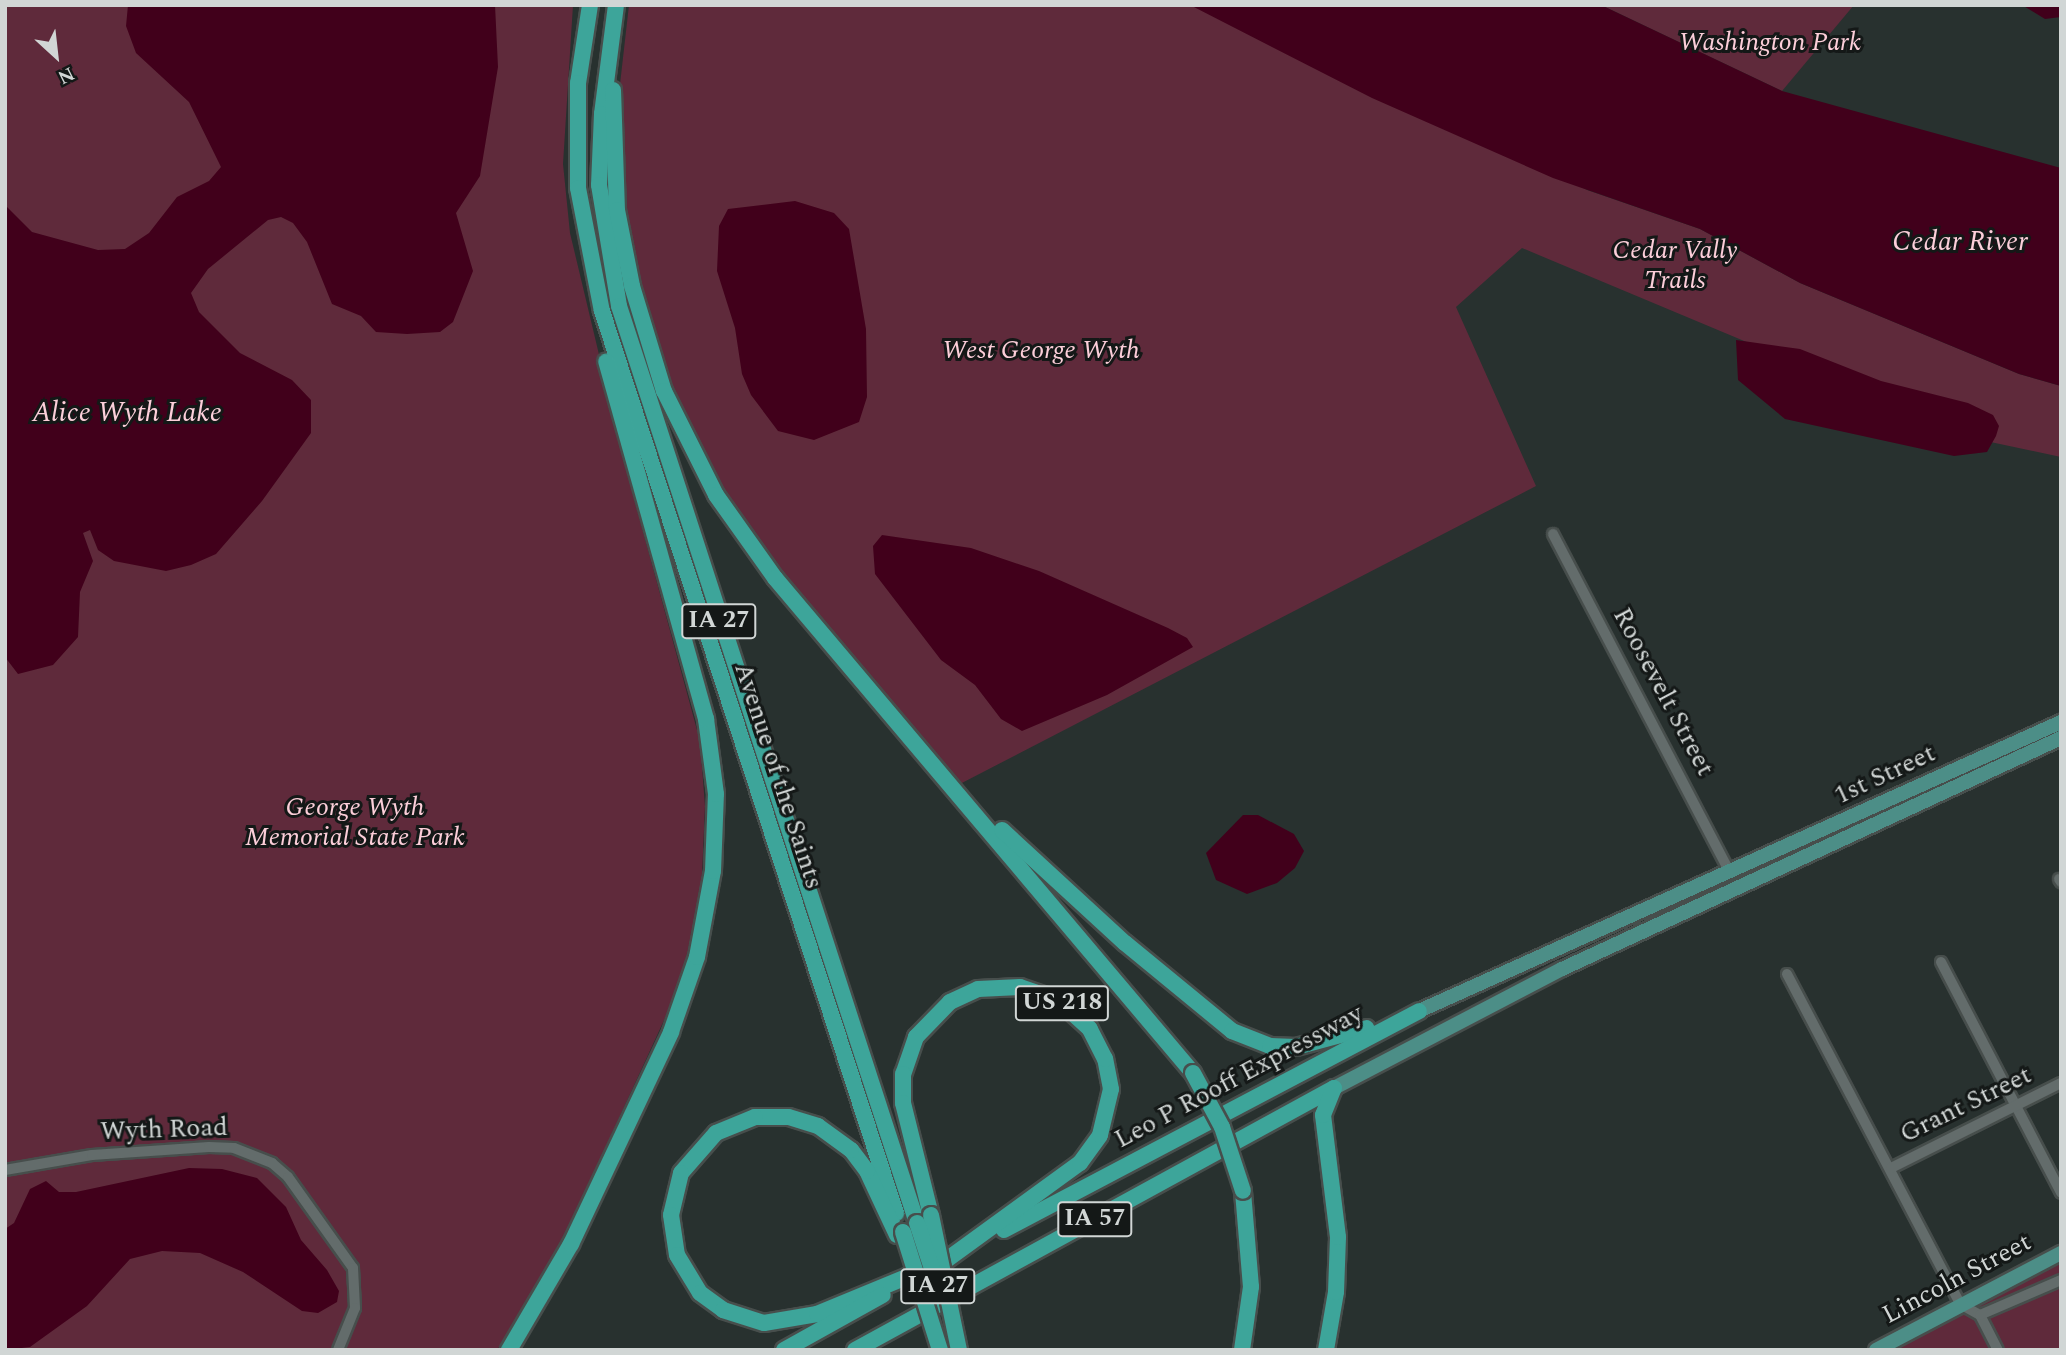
<!DOCTYPE html>
<style>
body{margin:0}
#map{position:relative;width:2066px;height:1355px;overflow:hidden;background:#28312f;font-family:Spectral,serif}
div>[style]{position:absolute}
.green>*{inset:0;background:#5f2a3b}
.water>*{inset:0;background:#41001b}
.roads{filter:drop-shadow(2px 0 #474e4c) drop-shadow(-2px 0 #474e4c) drop-shadow(0 2px #474e4c) drop-shadow(0 -2px #474e4c)}
.minor>*{height:10px;margin:-5px;padding:0 5px;transform-origin:5px;border-radius:5px;background:#636c6b}
.major>*{height:14px;margin:-7px;padding:0 7px;transform-origin:7px;border-radius:7px;background:#4c8e87}
.highway>*{height:16px;margin:-8px;padding:0 8px;transform-origin:8px;border-radius:8px;background:#3da59a}
.bridges{filter:drop-shadow(2px 0 #474e4c) drop-shadow(-2px 0 #474e4c) drop-shadow(0 2px #474e4c) drop-shadow(0 -2px #474e4c)}
.highway-bridge>*{height:16px;margin:-8px;padding:0 8px;transform-origin:8px;border-radius:8px;background:#3da59a}
span{translate:-50% -50%;white-space:nowrap;text-align:center;line-height:1.15;-webkit-text-stroke:6px #141817;paint-order:stroke}
.shield-label span{padding:2px 5px;background:#141817;border:2px solid;border-radius:5px;-webkit-text-stroke-width:0}
.shield-label{font-size:24px;color:#d1d6d5;font-weight:700}
.park-label{font-size:26px;color:#fcced9;font-style:italic}
.street-label{font-size:26px;color:#d1d6d5}
.water-label{font-size:28px;color:#fccfda;font-style:italic}
.frame{position:absolute;inset:0;border:7px solid #d1d6d5;pointer-events:none}
.north{position:absolute;left:21px;top:21px;width:70px;height:70px;-webkit-text-stroke:5px #141817;paint-order:stroke;rotate:153deg;font-size:19px;font-weight:700;line-height:28px;text-align:center;color:#d1d6d5}
.north::after{content:'';display:block;margin:auto;width:24px;height:32px;background:#d1d6d5;clip-path:polygon(50% 0,100% 100%,50% 72%,0 100%)}
</style>
<div id="map">
<div class="green">
<div style="clip-path:polygon(5px 5px,573px 5px,563px 164px,570px 233px,628px 476px,700px 741px,705px 806px,702px 875px,694px 937px,677px 992px,573px 1218px,530px 1302px,497px 1350px,5px 1350px)"></div>
<div style="clip-path:polygon(629px 5px,1257px 5px,1587px 190px,1700px 229px,1800px 283px,2019px 374px,2061px 386px,2061px 457px,1981px 440px,1522px 248px,1456px 307px,1536px 486px,958px 785px,817px 627px,716px 495px,664px 391px,632px 286px,614px 137px)"></div>
<div style="clip-path:polygon(1601px 5px,1854px 5px,1782px 91px)"></div>
<div style="clip-path:polygon(2061px 1262px,2061px 1350px,1902px 1350px,1897px 1345px)"></div>
</div>
<div class="water">
<div style="clip-path:polygon(128px 5px,495px 5px,498px 67px,480px 176px,456px 213px,473px 271px,453px 322px,440px 332px,407px 334px,376px 332px,361px 316px,332px 304px,307px 242px,293px 223px,281px 217px,268px 220px,208px 269px,191px 293px,199px 312px,240px 353px,292px 380px,311px 400px,311px 433px,262px 501px,216px 554px,191px 565px,166px 571px,114px 561px,98px 550px,90px 530px,83px 533px,93px 561px,80px 592px,78px 637px,53px 665px,18px 674px,5px 657px,5px 205px,32px 232px,98px 250px,125px 249px,149px 233px,177px 197px,209px 181px,221px 167px,189px 102px,136px 53px,126px 26px)"></div>
<div style="clip-path:polygon(1190px 5px,1601px 5px,1782px 91px,2061px 168px,2061px 386px,2019px 374px,1800px 283px,1700px 229px,1553px 178px,1372px 98px)"></div>
<div style="clip-path:polygon(2022px 5px,2061px 5px,2061px 17px,2045px 19px)"></div>
<div style="clip-path:polygon(795px 201px,834px 213px,849px 229px,866px 329px,867px 397px,859px 422px,814px 440px,778px 431px,751px 395px,742px 374px,735px 328px,717px 271px,719px 226px,728px 209px)"></div>
<div style="clip-path:polygon(1736px 340px,1800px 349px,1881px 381px,1968px 403px,1993px 415px,1999px 426px,1996px 436px,1987px 452px,1954px 456px,1785px 419px,1738px 380px)"></div>
<div style="clip-path:polygon(882px 535px,971px 548px,1039px 571px,1168px 628px,1187px 638px,1193px 647px,1107px 695px,1022px 731px,1001px 719px,975px 685px,941px 660px,875px 574px,873px 546px)"></div>
<div style="clip-path:polygon(1243px 815px,1258px 815px,1294px 834px,1304px 851px,1295px 868px,1277px 883px,1247px 894px,1216px 880px,1206px 853px)"></div>
<div style="clip-path:polygon(189px 1168px,222px 1169px,257px 1178px,286px 1207px,301px 1240px,327px 1270px,339px 1291px,337px 1302px,318px 1313px,302px 1311px,243px 1272px,200px 1253px,162px 1251px,130px 1259px,87px 1306px,30px 1347px,5px 1350px,5px 1229px,14px 1223px,30px 1189px,46px 1181px,59px 1192px,76px 1192px)"></div>
</div>
<div class="roads">
<div class="minor">
<div style="left:1553px;top:534px;width:382px;rotate:62.4deg"></div>
<div style="left:2059px;top:879px;width:4px;rotate:56deg"></div>
<div style="left:1941px;top:962px;width:260px;rotate:62.5deg"></div>
<div style="left:1787px;top:974px;width:373px;rotate:62.3deg"></div>
<div style="left:1960px;top:1304px;width:23px;rotate:29deg"></div>
<div style="left:1980px;top:1315px;width:39px;rotate:63deg"></div>
<div style="left:1891px;top:1168px;width:190px;rotate:-26.6deg"></div>
<div style="left:5px;top:1170px;width:88px;rotate:-9.8deg"></div>
<div style="left:92px;top:1155px;width:117px;rotate:-3.9deg"></div>
<div style="left:209px;top:1147px;width:25px;rotate:2deg"></div>
<div style="left:234px;top:1148px;width:41px;rotate:21.5deg"></div>
<div style="left:272px;top:1163px;width:21px;rotate:41deg"></div>
<div style="left:288px;top:1177px;width:112px;rotate:54.5deg"></div>
<div style="left:353px;top:1268px;width:40px;rotate:87.1deg"></div>
<div style="left:355px;top:1308px;width:45px;rotate:112deg"></div>
<div style="left:1980px;top:1315px;width:88px;rotate:-23.4deg"></div>
</div>
<div class="major">
<div style="left:1419px;top:1011px;width:704px;rotate:-24.24deg"></div>
<div style="left:1334px;top:1088px;width:257px;rotate:-27.6deg"></div>
<div style="left:1562px;top:969px;width:550px;rotate:-24.84deg"></div>
<div style="left:1876px;top:1350px;width:209px;rotate:-27.7deg"></div>
</div>
<div class="highway">
<div style="left:590px;top:5px;width:79px;rotate:98.7deg"></div>
<div style="left:578px;top:83px;width:105px;rotate:90deg"></div>
<div style="left:578px;top:188px;width:125px;rotate:79deg"></div>
<div style="left:602px;top:311px;width:949px;rotate:71.95deg"></div>
<div style="left:616px;top:5px;width:110px;rotate:97.3deg"></div>
<div style="left:602px;top:114px;width:71px;rotate:92.4deg"></div>
<div style="left:599px;top:185px;width:123px;rotate:80.6deg"></div>
<div style="left:619px;top:306px;width:964px;rotate:72deg"></div>
<div style="left:613px;top:90px;width:120px;rotate:88.1deg"></div>
<div style="left:617px;top:210px;width:77px;rotate:78.8deg"></div>
<div style="left:632px;top:286px;width:110px;rotate:73.1deg"></div>
<div style="left:664px;top:391px;width:116px;rotate:63.4deg"></div>
<div style="left:716px;top:495px;width:102px;rotate:54.6deg"></div>
<div style="left:775px;top:578px;width:648px;rotate:49.82deg"></div>
<div style="left:1002px;top:830px;width:167px;rotate:42.6deg"></div>
<div style="left:1125px;top:943px;width:139px;rotate:39.4deg"></div>
<div style="left:1232px;top:1031px;width:41px;rotate:21.5deg"></div>
<div style="left:1270px;top:1046px;width:26px;rotate:2deg"></div>
<div style="left:1296px;top:1047px;width:73px;rotate:-15deg"></div>
<div style="left:1004px;top:1230px;width:469px;rotate:-27.8deg"></div>
<div style="left:897px;top:1235px;width:71px;rotate:-115.1deg"></div>
<div style="left:867px;top:1171px;width:26px;rotate:-127deg"></div>
<div style="left:851px;top:1150px;width:41px;rotate:-144deg"></div>
<div style="left:818px;top:1126px;width:31px;rotate:-163deg"></div>
<div style="left:788px;top:1117px;width:33px;rotate:180deg"></div>
<div style="left:755px;top:1117px;width:42px;rotate:157.7deg"></div>
<div style="left:716px;top:1133px;width:53px;rotate:131.2deg"></div>
<div style="left:681px;top:1173px;width:43px;rotate:103.4deg"></div>
<div style="left:671px;top:1215px;width:40px;rotate:81.5deg"></div>
<div style="left:677px;top:1255px;width:44px;rotate:58.8deg"></div>
<div style="left:700px;top:1293px;width:29px;rotate:36deg"></div>
<div style="left:723px;top:1310px;width:43px;rotate:17.6deg"></div>
<div style="left:764px;top:1323px;width:54px;rotate:-9.6deg"></div>
<div style="left:817px;top:1314px;width:139px;rotate:-22.5deg"></div>
<div style="left:945px;top:1261px;width:167px;rotate:-36deg"></div>
<div style="left:1080px;top:1163px;width:34px;rotate:-54deg"></div>
<div style="left:1100px;top:1135px;width:47px;rotate:-76.6deg"></div>
<div style="left:1111px;top:1089px;width:31px;rotate:-101deg"></div>
<div style="left:1105px;top:1059px;width:34px;rotate:-117deg"></div>
<div style="left:1090px;top:1029px;width:43px;rotate:-137.8deg"></div>
<div style="left:1058px;top:1000px;width:40px;rotate:-161.1deg"></div>
<div style="left:1020px;top:987px;width:42px;rotate:177.3deg"></div>
<div style="left:978px;top:989px;width:31px;rotate:155deg"></div>
<div style="left:950px;top:1002px;width:49px;rotate:134.2deg"></div>
<div style="left:916px;top:1037px;width:39px;rotate:109deg"></div>
<div style="left:903px;top:1074px;width:29px;rotate:90deg"></div>
<div style="left:903px;top:1103px;width:115px;rotate:76deg"></div>
<div style="left:509px;top:1350px;width:123px;rotate:-59.7deg"></div>
<div style="left:571px;top:1244px;width:234px;rotate:-64.7deg"></div>
<div style="left:671px;top:1032px;width:79px;rotate:-70.9deg"></div>
<div style="left:697px;top:957px;width:87px;rotate:-79.5deg"></div>
<div style="left:713px;top:871px;width:77px;rotate:-87.8deg"></div>
<div style="left:716px;top:794px;width:76px;rotate:-97.6deg"></div>
<div style="left:706px;top:719px;width:371px;rotate:-105.6deg"></div>
<div style="left:784px;top:1350px;width:113px;rotate:-29.1deg"></div>
<div style="left:855px;top:1350px;width:546px;rotate:-28.68deg"></div>
<div style="left:1242px;top:1350px;width:64px;rotate:-81.9deg"></div>
<div style="left:1251px;top:1287px;width:96px;rotate:-94.8deg"></div>
<div style="left:1326px;top:1350px;width:59px;rotate:-80.2deg"></div>
<div style="left:1336px;top:1292px;width:55px;rotate:-87.9deg"></div>
<div style="left:1338px;top:1237px;width:123px;rotate:-97deg"></div>
<div style="left:1323px;top:1115px;width:29px;rotate:-68deg"></div>
</div>
</div>
<div class="bridges">
<div class="highway-bridge">
<div style="left:1193px;top:1073px;width:61px;rotate:61.8deg"></div>
<div style="left:1222px;top:1127px;width:67px;rotate:71.8deg"></div>
<div style="left:931px;top:1215px;width:138px;rotate:78.3deg"></div>
<div style="left:917px;top:1223px;width:58px;rotate:71.9deg"></div>
<div style="left:903px;top:1232px;width:124px;rotate:72.6deg"></div>
</div>
</div>
<div class="shield-label">
<span style="left:719px;top:621px">IA 27</span>
<span style="left:1062px;top:1003px">US 218</span>
<span style="left:1095px;top:1219px">IA 57</span>
<span style="left:938px;top:1286px">IA 27</span>
</div>
<div class="park-label">
<span style="left:1770px;top:43px">Washington Park</span>
<span style="left:1675px;top:266px">Cedar Vally<br>Trails</span>
<span style="left:1041px;top:351px">West George Wyth</span>
<span style="left:355px;top:823px">George Wyth<br>Memorial State Park</span>
</div>
<div class="street-label">
<span style="left:1663px;top:692px;rotate:62deg">Roosevelt Street</span>
<span style="left:1885px;top:775px;rotate:-25deg">1st Street</span>
<span style="left:778px;top:776px;rotate:72deg">Avenue of the Saints</span>
<span style="left:1239px;top:1077px;rotate:-28deg">Leo P Rooff Expressway</span>
<span style="left:1966px;top:1105px;rotate:-26deg">Grant Street</span>
<span style="left:164px;top:1130px;rotate:-2deg">Wyth Road</span>
<span style="left:1957px;top:1279px;rotate:-28deg">Lincoln Street</span>
</div>
<div class="water-label">
<span style="left:1960px;top:242px">Cedar River</span>
<span style="left:127px;top:413px">Alice Wyth Lake</span>
</div>
<div class="frame"></div>
<div class="north">N</div>
</div>
